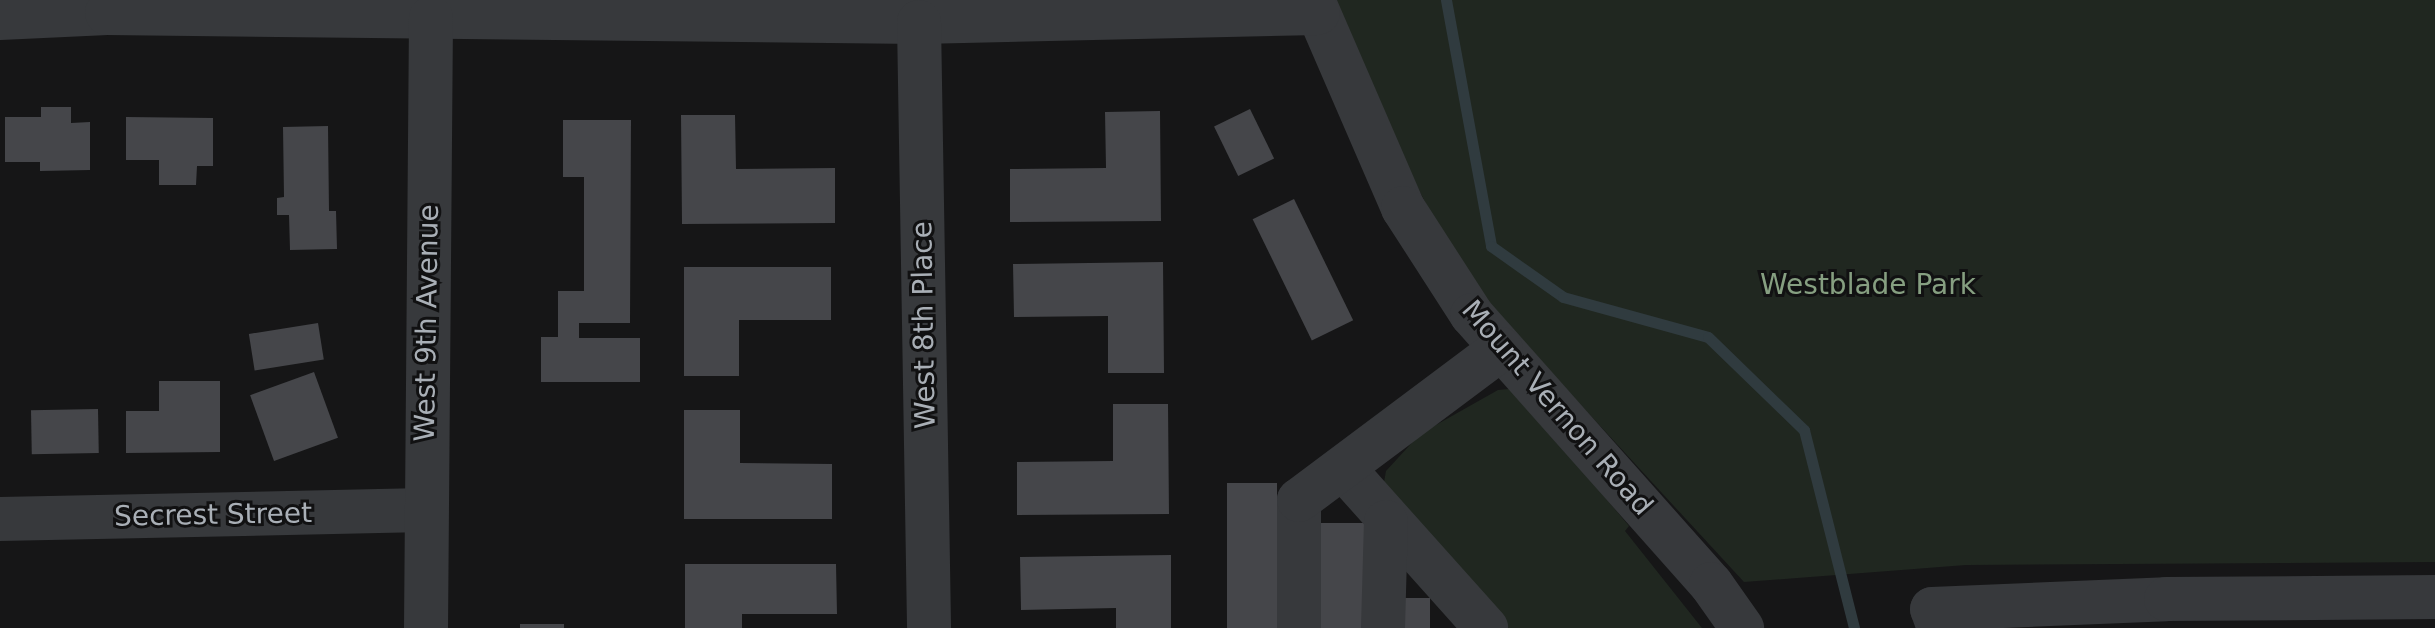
<!DOCTYPE html>
<style>
body{margin:0}
#map{position:relative;width:2435px;height:628px;overflow:hidden;background:#161617;font-family:"DejaVu Sans",sans-serif}
div>[style]{position:absolute}
.green>*{inset:0;background:#202720}
.stream>*{height:11px;margin:-5.5px;padding:0 5.5px;transform-origin:5.5px;border-radius:5.5px;background:#303b3f}
.building>*{inset:0;background:#45464a;transform-origin:0 0}
.minor>*{height:44px;margin:-22px;padding:0 22px;transform-origin:22px;border-radius:22px;background:#37393c}
span{translate:-50% -50%;white-space:nowrap;text-align:center;line-height:1.15;-webkit-text-stroke:6px #111112;paint-order:stroke}
.park-label{font-size:28px;color:#869f81}
.street-label{font-size:28px;color:#a9afb6}
</style>
<div id="map">
<div class="green">
<div style="clip-path:polygon(1334px 0,2435px 0,2435px 562px,1966px 565px,1744px 582px,1496px 313px,1440px 231px,1390px 134px)"></div>
<div style="clip-path:polygon(1509px 389px,1521px 397px,1629px 526px,1625px 531px,1702px 628px,1509px 628px,1389px 504px,1383px 488px,1386px 471px,1420px 434px,1498px 390px)"></div>
</div>
<div class="stream">
<div style="left:1446px;top:0;width:250px;rotate:79.6deg"></div>
<div style="left:1491px;top:246px;width:88px;rotate:35.3deg"></div>
<div style="left:1563px;top:297px;width:150px;rotate:15.4deg"></div>
<div style="left:1708px;top:337px;width:134px;rotate:44.1deg"></div>
<div style="left:1804px;top:430px;width:204px;rotate:75.8deg"></div>
</div>
<div class="building">
<div style="clip-path:polygon(41px 107px,71px 107px,71px 123px,90px 122px,90px 170px,40px 171px,40px 162px,5px 162px,5px 117px,41px 117px)"></div>
<div style="left:1250px;top:109px;width:55px;height:40px;rotate:64deg"></div>
<div style="clip-path:polygon(1160px 111px,1161px 221px,1010px 222px,1010px 169px,1106px 168px,1105px 112px)"></div>
<div style="clip-path:polygon(681px 115px,735px 115px,736px 169px,835px 168px,835px 223px,682px 224px)"></div>
<div style="clip-path:polygon(126px 117px,213px 118px,213px 166px,197px 166px,196px 185px,159px 185px,159px 160px,126px 160px)"></div>
<div style="clip-path:polygon(563px 120px,631px 120px,630px 323px,579px 323px,579px 338px,640px 338px,640px 382px,541px 382px,541px 337px,558px 337px,558px 291px,584px 291px,584px 177px,563px 177px)"></div>
<div style="clip-path:polygon(328px 126px,329px 211px,336px 211px,337px 249px,290px 250px,289px 215px,277px 215px,277px 198px,284px 197px,283px 127px)"></div>
<div style="left:1294px;top:199px;width:135px;height:46px;rotate:64deg"></div>
<div style="clip-path:polygon(1163px 262px,1164px 373px,1108px 373px,1108px 316px,1014px 317px,1013px 264px)"></div>
<div style="clip-path:polygon(684px 267px,831px 267px,831px 320px,739px 320px,739px 376px,684px 376px)"></div>
<div style="left:318px;top:323px;width:37px;height:70px;rotate:81deg"></div>
<div style="left:314px;top:372px;width:70px;height:68px;rotate:70deg"></div>
<div style="clip-path:polygon(159px 381px,220px 381px,220px 452px,126px 453px,126px 411px,159px 411px)"></div>
<div style="clip-path:polygon(1113px 404px,1168px 404px,1169px 514px,1017px 515px,1017px 462px,1113px 461px)"></div>
<div style="left:98px;top:409px;width:44px;height:67px;rotate:89deg"></div>
<div style="clip-path:polygon(684px 410px,740px 410px,740px 463px,832px 464px,832px 519px,684px 519px)"></div>
<div style="left:1227px;top:483px;width:50px;height:145px"></div>
<div style="left:1317px;top:523px;width:48px;height:105px"></div>
<div style="clip-path:polygon(1171px 555px,1171px 628px,1116px 628px,1116px 608px,1021px 610px,1020px 557px)"></div>
<div style="clip-path:polygon(685px 564px,836px 564px,837px 614px,742px 614px,742px 628px,685px 628px)"></div>
<div style="left:1400px;top:598px;width:30px;height:30px"></div>
<div style="left:520px;top:624px;width:44px;height:4px"></div>
</div>
<div class="minor">
<div style="left:1313px;top:0;width:227px;rotate:66.6deg"></div>
<div style="left:1403px;top:208px;width:127px;rotate:57.2deg"></div>
<div style="left:1472px;top:315px;width:360px;rotate:48.4deg"></div>
<div style="left:1711px;top:584px;width:54px;rotate:54.8deg"></div>
<div style="left:0;top:18px;width:107px;rotate:-2.7deg"></div>
<div style="left:107px;top:13px;width:812px;rotate:0.64deg"></div>
<div style="left:919px;top:22px;width:399px;rotate:-1.3deg"></div>
<div style="left:919px;top:22px;width:606px;rotate:89.05deg"></div>
<div style="left:1343px;top:468px;width:215px;rotate:48.2deg"></div>
<div style="left:0;top:519px;width:425px;rotate:-1.2deg"></div>
<div style="left:426px;top:628px;width:610px;rotate:-89.53deg"></div>
<div style="left:1299px;top:628px;width:128px;rotate:-90deg"></div>
<div style="left:1299px;top:500px;width:252px;rotate:-36.8deg"></div>
<div style="left:1383px;top:628px;width:106px;rotate:-88.4deg"></div>
<div style="left:1939px;top:628px;width:20px;rotate:-110deg"></div>
<div style="left:1932px;top:609px;width:234px;rotate:-2.4deg"></div>
<div style="left:2166px;top:599px;width:269px;rotate:-0.4deg"></div>
</div>
<div class="park-label">
<span style="left:1868px;top:285px">Westblade Park</span>
</div>
<div class="street-label">
<span style="left:427px;top:323px;rotate:-89deg">West 9th Avenue</span>
<span style="left:924px;top:325px;rotate:-91deg">West 8th Place</span>
<span style="left:1557px;top:408px;rotate:49deg">Mount Vernon Road</span>
<span style="left:213px;top:515px;rotate:-1deg">Secrest Street</span>
</div>
</div>
